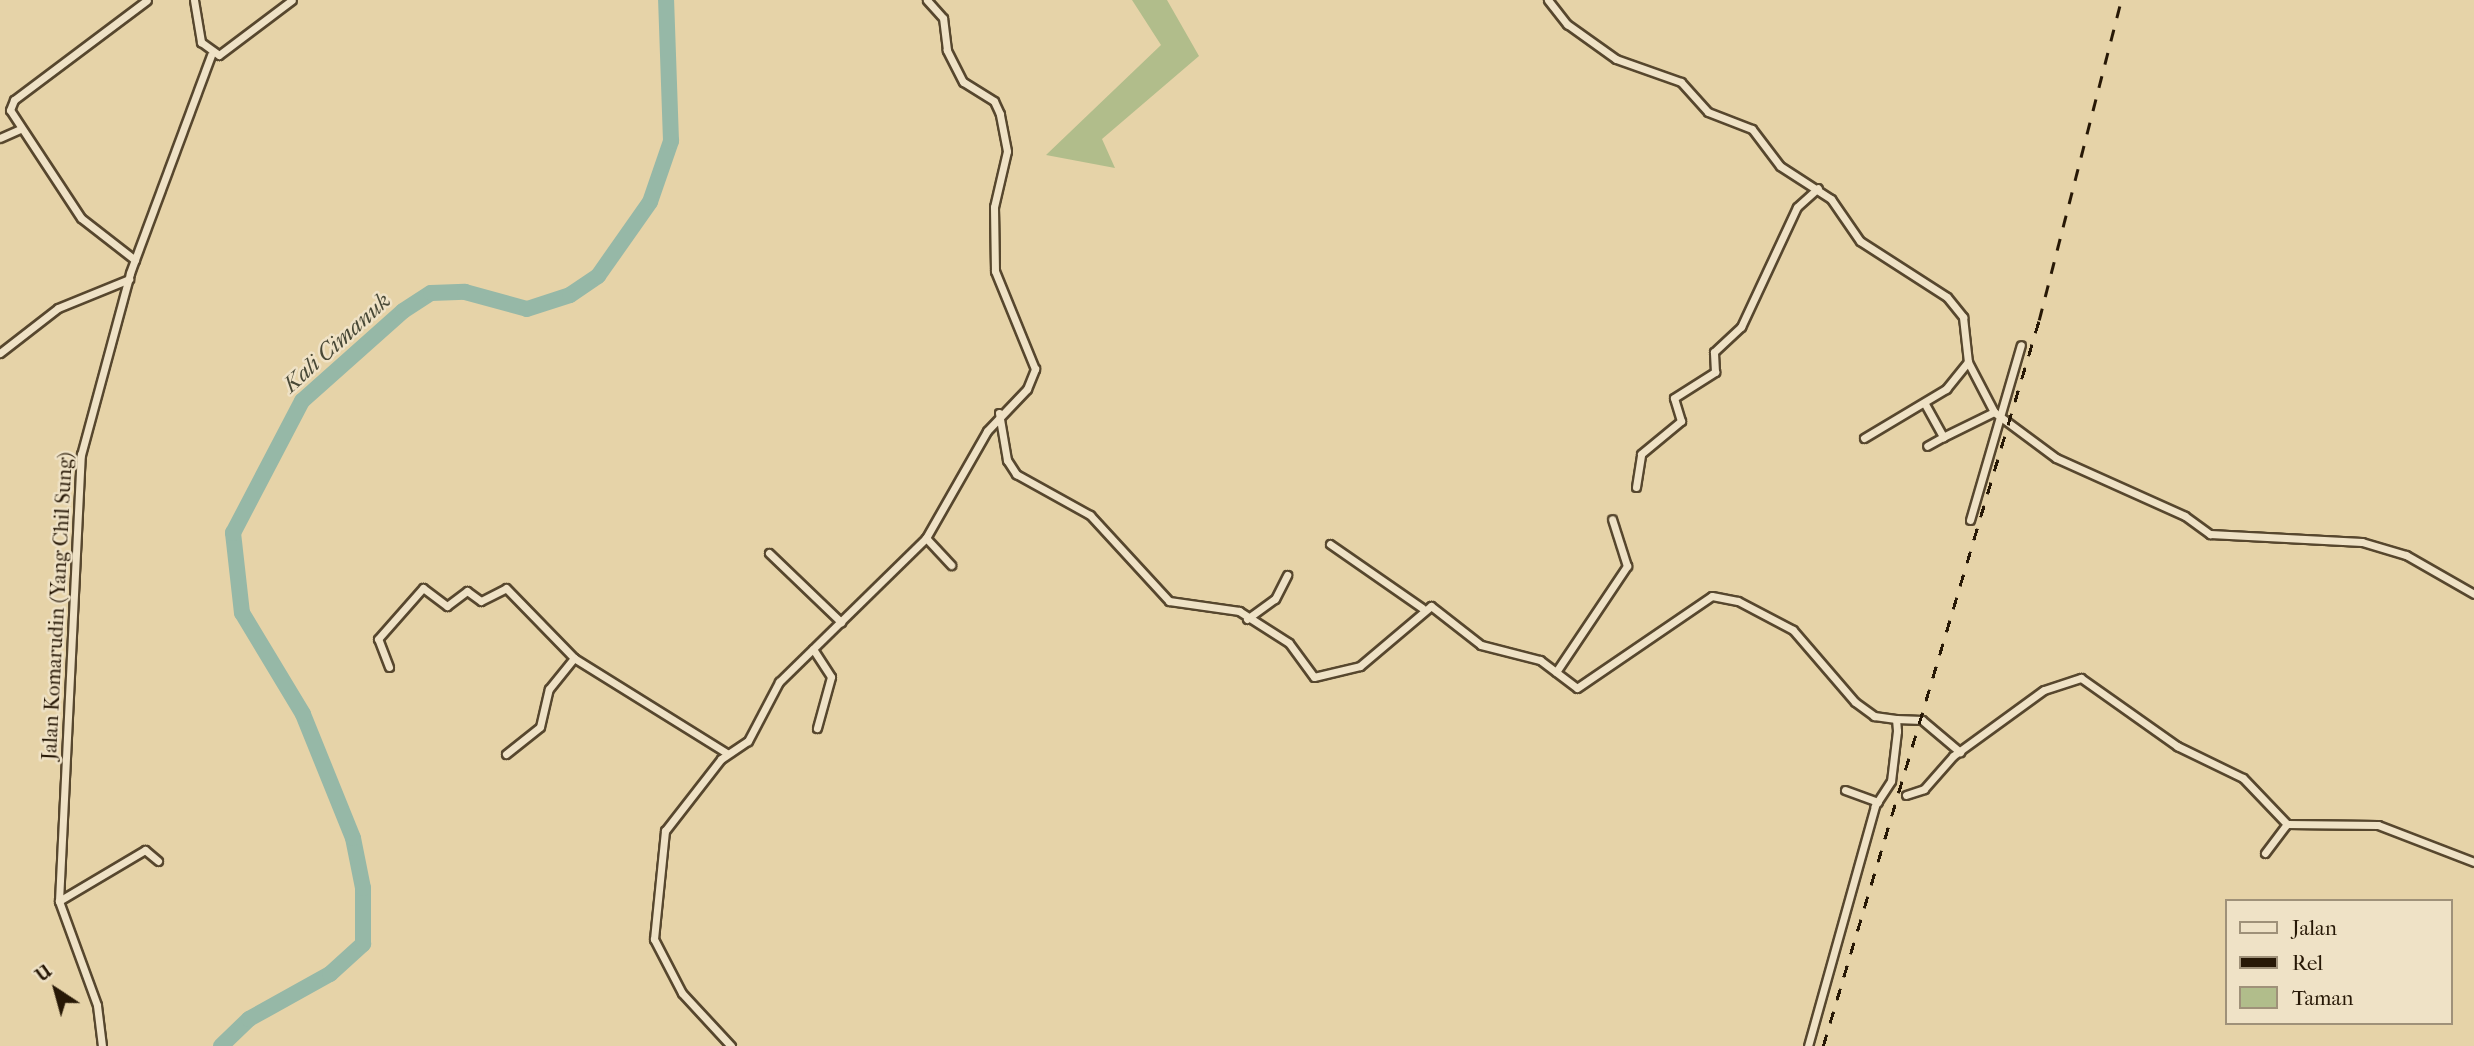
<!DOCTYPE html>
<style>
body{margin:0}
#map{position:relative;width:2474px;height:1046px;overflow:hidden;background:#e6d3a8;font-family:"IM FELL French Canon",serif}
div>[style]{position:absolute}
.green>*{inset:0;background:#b1bd8b}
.river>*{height:16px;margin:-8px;padding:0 8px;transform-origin:8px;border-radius:8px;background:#96b8a7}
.roads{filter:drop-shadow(2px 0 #57472e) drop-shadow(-2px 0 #57472e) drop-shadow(0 2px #57472e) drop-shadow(0 -2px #57472e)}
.street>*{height:7px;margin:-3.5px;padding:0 3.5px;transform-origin:3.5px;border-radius:3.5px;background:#efe2c6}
.rail>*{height:2.5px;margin-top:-1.25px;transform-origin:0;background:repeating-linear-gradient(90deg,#271806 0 12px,transparent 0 24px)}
span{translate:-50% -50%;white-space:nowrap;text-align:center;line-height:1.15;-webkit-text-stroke:5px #efe2c6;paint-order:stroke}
.street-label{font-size:21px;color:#271806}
.water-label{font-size:23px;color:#484836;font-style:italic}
.legend{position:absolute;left:2225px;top:899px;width:228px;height:126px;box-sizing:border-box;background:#efe2c6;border:2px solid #9f9179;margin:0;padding:9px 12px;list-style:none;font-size:21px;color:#271806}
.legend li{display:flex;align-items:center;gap:14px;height:35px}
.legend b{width:35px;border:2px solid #9f9179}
.north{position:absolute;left:21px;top:955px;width:70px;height:70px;-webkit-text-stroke:5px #efe2c6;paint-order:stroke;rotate:324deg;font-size:19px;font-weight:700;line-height:28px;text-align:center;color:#271806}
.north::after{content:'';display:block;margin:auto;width:24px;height:32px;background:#271806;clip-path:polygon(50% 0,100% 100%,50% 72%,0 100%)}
</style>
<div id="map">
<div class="green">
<div style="clip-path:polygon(1132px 0,1167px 0,1199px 56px,1102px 139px,1115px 168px,1046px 155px,1161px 45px)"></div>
</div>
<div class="river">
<div style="left:221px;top:1046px;width:39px;rotate:-44deg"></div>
<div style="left:249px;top:1019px;width:93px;rotate:-29.1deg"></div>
<div style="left:330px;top:974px;width:45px;rotate:-42.3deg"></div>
<div style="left:363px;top:944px;width:56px;rotate:-90deg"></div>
<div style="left:363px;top:888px;width:51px;rotate:-101.3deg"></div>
<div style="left:353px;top:838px;width:134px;rotate:-112deg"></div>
<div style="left:303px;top:714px;width:118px;rotate:-121.1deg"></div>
<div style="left:242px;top:613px;width:81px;rotate:-96.4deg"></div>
<div style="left:233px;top:533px;width:149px;rotate:-62.4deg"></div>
<div style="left:302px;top:401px;width:135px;rotate:-41.7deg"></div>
<div style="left:403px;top:311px;width:33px;rotate:-33deg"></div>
<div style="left:431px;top:293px;width:34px;rotate:-2deg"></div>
<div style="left:465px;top:292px;width:64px;rotate:15.3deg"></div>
<div style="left:527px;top:309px;width:45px;rotate:-18deg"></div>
<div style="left:570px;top:295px;width:34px;rotate:-34deg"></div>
<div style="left:598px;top:276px;width:90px;rotate:-54.9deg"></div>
<div style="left:650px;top:202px;width:65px;rotate:-71deg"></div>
<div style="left:671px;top:141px;width:141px;rotate:-92deg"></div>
</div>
<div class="roads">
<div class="street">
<div style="left:194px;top:0;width:43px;rotate:80.5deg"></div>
<div style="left:201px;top:42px;width:22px;rotate:36deg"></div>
<div style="left:219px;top:55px;width:91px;rotate:-37deg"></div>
<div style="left:1548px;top:0;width:31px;rotate:52deg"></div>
<div style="left:1567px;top:24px;width:60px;rotate:35.5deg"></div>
<div style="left:1616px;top:59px;width:69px;rotate:19.5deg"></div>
<div style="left:1681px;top:82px;width:40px;rotate:48deg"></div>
<div style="left:1708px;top:112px;width:47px;rotate:21.1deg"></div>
<div style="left:1752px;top:129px;width:46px;rotate:52.9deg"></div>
<div style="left:1780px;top:166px;width:61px;rotate:32.9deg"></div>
<div style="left:1831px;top:199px;width:51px;rotate:55.4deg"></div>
<div style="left:1860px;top:241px;width:103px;rotate:32.8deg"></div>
<div style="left:1947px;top:297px;width:26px;rotate:51deg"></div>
<div style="left:1963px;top:317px;width:45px;rotate:83.7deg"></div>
<div style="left:1968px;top:362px;width:56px;rotate:62.5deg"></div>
<div style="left:1994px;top:412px;width:77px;rotate:36.6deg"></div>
<div style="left:2056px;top:458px;width:141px;rotate:24.2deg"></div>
<div style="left:2185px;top:516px;width:31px;rotate:36deg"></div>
<div style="left:2210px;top:534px;width:152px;rotate:3deg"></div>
<div style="left:2362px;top:542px;width:46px;rotate:16.5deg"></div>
<div style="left:2406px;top:555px;width:78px;rotate:29.8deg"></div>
<div style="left:0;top:138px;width:22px;rotate:-24deg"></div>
<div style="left:135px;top:260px;width:68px;rotate:-142.1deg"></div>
<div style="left:81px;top:218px;width:129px;rotate:-123.3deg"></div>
<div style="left:10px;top:110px;width:11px;rotate:-68deg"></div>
<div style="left:14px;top:100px;width:166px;rotate:-36.9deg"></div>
<div style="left:0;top:353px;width:73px;rotate:-37.8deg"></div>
<div style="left:58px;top:308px;width:77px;rotate:-22.2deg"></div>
<div style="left:1925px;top:404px;width:38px;rotate:61deg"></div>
<div style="left:1943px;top:437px;width:18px;rotate:151deg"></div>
<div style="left:999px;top:413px;width:48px;rotate:80.3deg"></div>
<div style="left:1007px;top:460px;width:17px;rotate:57deg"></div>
<div style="left:1016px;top:474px;width:85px;rotate:29deg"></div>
<div style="left:1090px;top:515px;width:117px;rotate:47.4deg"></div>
<div style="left:1169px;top:601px;width:71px;rotate:8.1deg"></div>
<div style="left:1239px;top:611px;width:59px;rotate:32.6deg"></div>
<div style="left:1289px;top:643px;width:42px;rotate:53.7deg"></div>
<div style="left:1314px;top:677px;width:47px;rotate:-13.4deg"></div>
<div style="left:1360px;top:666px;width:93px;rotate:-40.2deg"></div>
<div style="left:1431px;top:606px;width:63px;rotate:38deg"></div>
<div style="left:1481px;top:645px;width:61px;rotate:14.3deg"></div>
<div style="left:1540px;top:660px;width:46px;rotate:37.1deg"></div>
<div style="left:1577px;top:688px;width:163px;rotate:-34.3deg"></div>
<div style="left:1712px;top:596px;width:26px;rotate:11deg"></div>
<div style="left:1738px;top:601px;width:62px;rotate:27.8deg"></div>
<div style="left:1793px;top:630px;width:95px;rotate:49.3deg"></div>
<div style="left:1855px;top:702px;width:24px;rotate:36deg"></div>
<div style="left:1874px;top:716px;width:22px;rotate:8deg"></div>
<div style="left:1896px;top:719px;width:12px;rotate:85deg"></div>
<div style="left:1897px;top:731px;width:50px;rotate:96.8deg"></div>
<div style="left:1891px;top:781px;width:30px;rotate:123deg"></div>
<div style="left:1875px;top:806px;width:249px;rotate:105.6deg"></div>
<div style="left:1943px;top:437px;width:57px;rotate:-26.1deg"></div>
<div style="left:1864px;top:438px;width:96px;rotate:-30.9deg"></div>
<div style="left:1946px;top:389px;width:35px;rotate:-51deg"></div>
<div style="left:1636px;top:487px;width:33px;rotate:-81deg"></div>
<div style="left:1641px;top:454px;width:52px;rotate:-39.5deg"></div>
<div style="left:1681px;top:421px;width:24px;rotate:-107deg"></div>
<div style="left:1674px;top:398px;width:49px;rotate:-32.4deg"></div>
<div style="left:1715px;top:372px;width:20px;rotate:-93deg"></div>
<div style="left:1714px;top:352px;width:37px;rotate:-43deg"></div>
<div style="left:1741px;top:327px;width:132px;rotate:-65deg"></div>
<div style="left:1797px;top:207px;width:28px;rotate:-42deg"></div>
<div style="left:1970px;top:520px;width:182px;rotate:-73.8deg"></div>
<div style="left:926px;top:538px;width:37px;rotate:47deg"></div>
<div style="left:1330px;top:544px;width:112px;rotate:34.8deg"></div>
<div style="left:769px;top:553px;width:100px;rotate:43.8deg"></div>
<div style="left:1247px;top:619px;width:34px;rotate:-36deg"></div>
<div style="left:1275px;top:599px;width:27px;rotate:-63deg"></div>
<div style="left:813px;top:649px;width:33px;rotate:57deg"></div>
<div style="left:831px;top:677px;width:53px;rotate:105.4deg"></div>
<div style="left:389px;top:667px;width:30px;rotate:-111deg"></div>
<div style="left:378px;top:639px;width:68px;rotate:-48.6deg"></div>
<div style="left:423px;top:588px;width:30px;rotate:37deg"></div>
<div style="left:447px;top:606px;width:25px;rotate:-37deg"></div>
<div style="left:467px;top:591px;width:17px;rotate:36deg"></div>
<div style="left:481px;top:601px;width:28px;rotate:-27deg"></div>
<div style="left:506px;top:588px;width:98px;rotate:45.8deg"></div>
<div style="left:574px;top:658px;width:181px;rotate:31.9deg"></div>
<div style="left:1556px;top:672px;width:128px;rotate:-56.2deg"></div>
<div style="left:1627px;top:566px;width:49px;rotate:-107.7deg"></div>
<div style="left:1896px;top:719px;width:26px;rotate:2deg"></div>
<div style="left:1922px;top:720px;width:50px;rotate:40.1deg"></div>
<div style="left:506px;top:754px;width:43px;rotate:-38.5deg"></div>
<div style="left:540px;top:727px;width:39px;rotate:-77deg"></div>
<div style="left:549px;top:689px;width:40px;rotate:-51deg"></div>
<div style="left:1845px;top:790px;width:35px;rotate:20deg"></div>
<div style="left:1906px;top:795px;width:19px;rotate:-18deg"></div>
<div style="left:1924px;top:789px;width:44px;rotate:-48.7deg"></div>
<div style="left:1953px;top:756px;width:112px;rotate:-36deg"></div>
<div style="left:2044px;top:690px;width:39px;rotate:-18deg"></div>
<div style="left:2081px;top:678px;width:118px;rotate:35.3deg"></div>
<div style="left:2177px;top:746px;width:73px;rotate:25.9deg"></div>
<div style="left:2243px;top:778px;width:64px;rotate:46.3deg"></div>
<div style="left:2287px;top:824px;width:91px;rotate:0.6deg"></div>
<div style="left:2378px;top:825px;width:103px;rotate:21.1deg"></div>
<div style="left:2265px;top:853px;width:36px;rotate:-53deg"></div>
<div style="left:59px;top:901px;width:100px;rotate:-30.7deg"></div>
<div style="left:145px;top:850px;width:17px;rotate:40deg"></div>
<div style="left:102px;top:1046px;width:41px;rotate:-97deg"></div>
<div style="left:97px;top:1005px;width:111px;rotate:-110.1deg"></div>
<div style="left:59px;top:901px;width:447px;rotate:-87.2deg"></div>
<div style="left:81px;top:455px;width:188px;rotate:-74.9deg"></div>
<div style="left:130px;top:273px;width:233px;rotate:-69.6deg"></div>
<div style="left:731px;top:1046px;width:72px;rotate:-132.8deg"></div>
<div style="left:682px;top:993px;width:61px;rotate:-117.4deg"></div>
<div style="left:654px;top:939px;width:109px;rotate:-84.2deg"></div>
<div style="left:665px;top:831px;width:91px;rotate:-52.1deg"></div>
<div style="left:721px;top:759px;width:32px;rotate:-34deg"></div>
<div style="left:748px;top:741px;width:67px;rotate:-62.3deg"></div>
<div style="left:779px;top:682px;width:206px;rotate:-44.4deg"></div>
<div style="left:926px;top:538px;width:123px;rotate:-60.3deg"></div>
<div style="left:987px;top:431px;width:58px;rotate:-46.4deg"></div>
<div style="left:1027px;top:389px;width:22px;rotate:-68deg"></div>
<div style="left:1035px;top:369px;width:106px;rotate:-112.2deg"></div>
<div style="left:995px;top:271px;width:64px;rotate:-90.9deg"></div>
<div style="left:994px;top:207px;width:57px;rotate:-76.9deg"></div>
<div style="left:1007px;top:151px;width:38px;rotate:-101deg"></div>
<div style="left:1000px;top:114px;width:14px;rotate:-115deg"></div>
<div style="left:994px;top:101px;width:36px;rotate:-148deg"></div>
<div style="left:963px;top:82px;width:36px;rotate:-117deg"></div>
<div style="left:947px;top:50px;width:32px;rotate:-97deg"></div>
<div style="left:943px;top:18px;width:24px;rotate:-132deg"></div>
</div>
</div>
<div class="rail">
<div style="left:1823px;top:1046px;width:757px;rotate:-73.43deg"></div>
<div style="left:2039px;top:320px;width:330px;rotate:-75.6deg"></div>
</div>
<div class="street-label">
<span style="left:57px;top:606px;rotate:-87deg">Jalan Komarudin (Yang Chil Sung)</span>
</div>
<div class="water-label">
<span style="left:337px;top:343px;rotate:-42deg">Kali Cimanuk</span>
</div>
<ul class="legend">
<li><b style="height:9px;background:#efe2c6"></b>Jalan</li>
<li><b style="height:9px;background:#271806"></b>Rel</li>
<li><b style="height:19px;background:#b1bd8b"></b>Taman</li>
</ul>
<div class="north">U</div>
</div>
